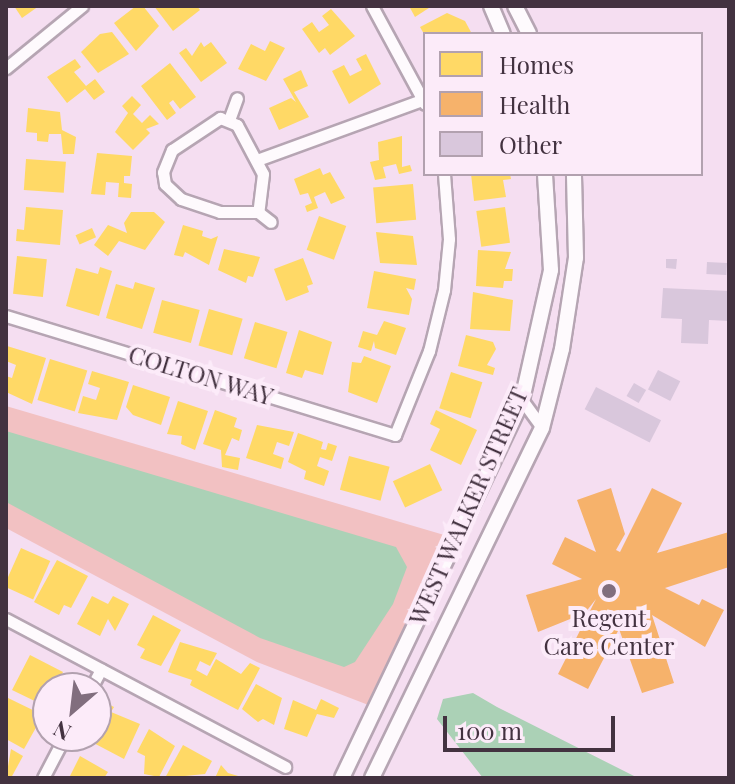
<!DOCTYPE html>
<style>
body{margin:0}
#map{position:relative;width:735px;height:784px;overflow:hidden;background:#f5def1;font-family:"Playfair Display",serif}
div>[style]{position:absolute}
.green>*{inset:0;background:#f2c1c2}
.water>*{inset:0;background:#abd1b6}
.homes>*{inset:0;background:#ffd966;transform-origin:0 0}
.health>*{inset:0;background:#f6b26b}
.building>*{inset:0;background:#d9c7dc;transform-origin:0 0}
.roads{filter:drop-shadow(2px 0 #b6a5b3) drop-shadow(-2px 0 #b6a5b3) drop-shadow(0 2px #b6a5b3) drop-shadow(0 -2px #b6a5b3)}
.minor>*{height:11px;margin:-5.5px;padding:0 5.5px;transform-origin:5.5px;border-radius:5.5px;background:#fefafd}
.tertiary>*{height:14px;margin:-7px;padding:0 7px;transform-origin:7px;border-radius:7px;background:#fefafd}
.dots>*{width:22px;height:22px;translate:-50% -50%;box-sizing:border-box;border:4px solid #fcebf9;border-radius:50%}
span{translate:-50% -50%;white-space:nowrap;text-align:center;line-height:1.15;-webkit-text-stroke:8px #fcebf9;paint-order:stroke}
.street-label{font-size:24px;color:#433240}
.poi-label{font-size:24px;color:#433240}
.frame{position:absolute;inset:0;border:8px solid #433240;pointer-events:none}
.legend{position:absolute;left:423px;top:32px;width:280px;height:144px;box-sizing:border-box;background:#fcebf9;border:2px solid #b2a1af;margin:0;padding:10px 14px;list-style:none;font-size:24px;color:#433240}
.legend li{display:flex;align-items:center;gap:16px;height:40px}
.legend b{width:40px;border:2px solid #b2a1af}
.north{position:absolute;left:32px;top:672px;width:80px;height:80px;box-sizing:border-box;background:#fcebf9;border:2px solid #b2a1af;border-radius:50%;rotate:208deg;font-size:22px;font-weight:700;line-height:32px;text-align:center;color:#433240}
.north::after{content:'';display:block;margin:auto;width:28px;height:36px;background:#816e7e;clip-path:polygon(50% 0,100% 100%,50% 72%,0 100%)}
.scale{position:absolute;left:443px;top:716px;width:172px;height:36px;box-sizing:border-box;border:4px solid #433240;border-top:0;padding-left:10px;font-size:24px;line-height:28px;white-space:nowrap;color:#433240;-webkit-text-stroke:6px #fcebf9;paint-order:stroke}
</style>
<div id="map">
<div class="green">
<div style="clip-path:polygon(6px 406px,451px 537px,371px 706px,257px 662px,6px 528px)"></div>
</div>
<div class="water">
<div style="clip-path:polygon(6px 431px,396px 547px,407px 567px,393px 604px,355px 662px,344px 667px,260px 638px,6px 502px)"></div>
<div style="clip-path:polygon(473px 693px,497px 707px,638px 778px,483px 778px,437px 719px,443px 699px)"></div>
</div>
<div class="homes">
<div style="clip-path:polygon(14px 6px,39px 6px,22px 18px)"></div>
<div style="clip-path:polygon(136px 6px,143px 6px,159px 26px,136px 51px,114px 23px)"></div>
<div style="clip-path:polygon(154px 6px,197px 6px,200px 10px,173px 31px)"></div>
<div style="clip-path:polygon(409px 6px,432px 6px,415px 17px)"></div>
<div style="clip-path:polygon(331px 9px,355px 36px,330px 55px,325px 48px,319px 53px,302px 29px,312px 22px,319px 32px,329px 25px,322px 16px)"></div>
<div style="clip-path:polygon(447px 13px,465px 21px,472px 34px,424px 34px,420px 27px)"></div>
<div style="clip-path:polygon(112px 32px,129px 54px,98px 73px,81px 52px,100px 34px)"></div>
<div style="clip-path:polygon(270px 41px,285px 48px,266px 81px,238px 69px,251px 44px,265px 51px)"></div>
<div style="clip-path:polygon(201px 42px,204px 47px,211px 42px,227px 63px,201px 82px,179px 53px,186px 48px,192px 56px)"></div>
<div style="clip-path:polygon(366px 54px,381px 84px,349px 104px,332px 71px,344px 65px,350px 76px,362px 70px,356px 59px)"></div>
<div style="clip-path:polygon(75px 59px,81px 67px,74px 72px,86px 86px,95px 79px,105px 92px,94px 100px,85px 89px,67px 103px,47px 77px)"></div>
<div style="clip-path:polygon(170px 63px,196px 97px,180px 109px,173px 100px,169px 103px,176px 113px,167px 120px,141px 86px)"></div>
<div style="clip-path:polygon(301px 70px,308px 86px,294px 92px,309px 117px,279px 130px,269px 108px,291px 98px,296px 102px,283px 79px)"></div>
<div style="clip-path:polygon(132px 96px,141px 105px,133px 114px,142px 123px,150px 115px,159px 124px,146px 129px,150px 133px,133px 150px,115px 132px,128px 113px,122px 106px)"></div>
<div style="clip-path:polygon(28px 108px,60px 112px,62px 130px,76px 137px,74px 154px,63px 154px,61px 134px,49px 134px,48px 142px,37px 141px,37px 133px,26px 132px)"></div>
<div style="clip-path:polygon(402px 136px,402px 167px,410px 165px,412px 171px,399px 174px,396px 164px,383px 167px,386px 178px,375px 180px,370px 162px,379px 160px,378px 142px)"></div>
<div style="clip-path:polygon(97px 153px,132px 156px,130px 176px,124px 176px,124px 183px,132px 184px,131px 198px,118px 197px,119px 183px,106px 182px,105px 195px,91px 194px)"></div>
<div style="left:26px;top:159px;width:40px;height:31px;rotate:4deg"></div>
<div style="clip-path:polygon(320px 168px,323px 175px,330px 172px,345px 198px,331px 204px,325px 192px,314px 197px,318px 208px,307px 212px,305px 206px,312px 203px,308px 193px,300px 195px,294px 179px)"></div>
<div style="clip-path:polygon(471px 174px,510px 174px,511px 179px,503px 180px,506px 197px,474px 201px)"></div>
<div style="left:413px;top:184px;width:36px;height:40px;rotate:85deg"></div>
<div style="clip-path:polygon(26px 207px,63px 210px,60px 245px,16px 241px,17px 229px,24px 230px)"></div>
<div style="left:505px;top:207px;width:36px;height:29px;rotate:82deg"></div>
<div style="clip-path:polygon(131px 212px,154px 212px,165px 222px,145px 250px,119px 241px,108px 256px,94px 245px,108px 225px,127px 233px,124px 223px)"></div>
<div style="left:319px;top:216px;width:29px;height:36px;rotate:20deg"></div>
<div style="clip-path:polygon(183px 225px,203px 231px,202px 236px,211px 239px,218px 236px,209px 265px,185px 252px,183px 257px,174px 255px)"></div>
<div style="left:92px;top:228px;width:10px;height:18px;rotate:66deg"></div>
<div style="clip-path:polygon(376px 232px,413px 236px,417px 265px,380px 263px)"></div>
<div style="clip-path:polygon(224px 249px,260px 257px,253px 277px,248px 276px,246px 283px,218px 270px)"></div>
<div style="clip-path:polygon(478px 250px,511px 252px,505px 269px,513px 269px,512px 281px,504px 281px,503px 288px,476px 286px)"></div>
<div style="left:17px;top:256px;width:30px;height:38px;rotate:6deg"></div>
<div style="clip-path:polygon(303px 258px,313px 284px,307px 286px,309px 292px,286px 301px,274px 269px)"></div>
<div style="clip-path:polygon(100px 267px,112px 271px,99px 316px,66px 306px,76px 268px,98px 274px)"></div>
<div style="clip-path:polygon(374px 271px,416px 279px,414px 290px,406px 288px,412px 299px,409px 315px,367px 308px)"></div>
<div style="clip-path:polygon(135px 282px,155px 288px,142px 329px,106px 318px,116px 284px,133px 289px)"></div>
<div style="clip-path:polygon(473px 292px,513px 300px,510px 331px,470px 329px)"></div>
<div style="left:162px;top:300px;width:39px;height:34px;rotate:15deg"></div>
<div style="left:209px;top:309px;width:35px;height:38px;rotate:16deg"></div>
<div style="clip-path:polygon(384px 321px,406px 328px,396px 355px,375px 348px,374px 341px,371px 351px,358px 347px,363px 331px,377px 335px)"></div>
<div style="left:255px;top:322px;width:34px;height:38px;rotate:17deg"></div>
<div style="clip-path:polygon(299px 330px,332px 342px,323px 375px,305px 370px,302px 378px,286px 373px)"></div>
<div style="clip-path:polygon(466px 335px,493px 342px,496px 349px,487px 365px,495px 368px,493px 375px,458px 366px)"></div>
<div style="clip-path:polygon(7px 346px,46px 358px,32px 404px,6px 392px,6px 376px,12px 378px,16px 365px,6px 361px)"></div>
<div style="clip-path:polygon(364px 356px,391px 366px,377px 403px,348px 392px,352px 362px,361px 363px)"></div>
<div style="left:50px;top:359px;width:39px;height:43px;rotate:17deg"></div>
<div style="clip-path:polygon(92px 371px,129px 382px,117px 420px,78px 413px,83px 396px,96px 400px,100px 388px,88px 384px)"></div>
<div style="left:451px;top:372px;width:33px;height:38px;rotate:18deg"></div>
<div style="clip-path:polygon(133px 385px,170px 397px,161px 425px,133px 415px,126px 407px)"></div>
<div style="clip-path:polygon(178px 401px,208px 411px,195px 450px,181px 444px,182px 436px,167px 434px)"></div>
<div style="clip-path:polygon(215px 410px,237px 418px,234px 427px,242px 430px,239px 441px,232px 438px,225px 455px,240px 458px,238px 470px,222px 467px,221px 450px,203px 444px)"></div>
<div style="clip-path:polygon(436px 410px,477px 430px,461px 465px,430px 450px,440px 429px,430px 424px)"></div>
<div style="clip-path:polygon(257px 425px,294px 432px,289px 446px,277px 442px,273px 454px,284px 458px,281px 469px,246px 458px)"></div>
<div style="clip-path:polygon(298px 433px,323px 442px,321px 449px,326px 450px,328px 443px,337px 446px,332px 461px,320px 457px,317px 466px,329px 471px,324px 486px,304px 479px,306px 471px,288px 462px)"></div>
<div style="left:349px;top:456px;width:42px;height:35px;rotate:15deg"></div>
<div style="left:430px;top:464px;width:29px;height:41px;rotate:65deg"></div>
<div style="left:21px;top:548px;width:32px;height:42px;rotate:24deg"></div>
<div style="clip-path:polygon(57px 560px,88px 576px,71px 608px,64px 605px,59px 615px,34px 602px)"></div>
<div style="clip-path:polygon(92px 596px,108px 604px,113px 596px,129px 604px,115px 631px,108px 619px,100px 636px,77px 624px)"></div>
<div style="clip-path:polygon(153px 615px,181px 630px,161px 666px,140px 658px,145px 649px,137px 645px)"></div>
<div style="clip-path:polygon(180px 642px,217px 653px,210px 666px,200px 661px,196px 670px,207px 676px,216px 659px,241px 674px,250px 663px,260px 668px,238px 710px,190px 685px,192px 680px,168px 672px)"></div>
<div style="clip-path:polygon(30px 655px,63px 672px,55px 688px,48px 688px,45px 706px,12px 690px)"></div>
<div style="clip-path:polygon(256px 684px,282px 698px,274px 725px,263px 719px,258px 722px,242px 709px)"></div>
<div style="clip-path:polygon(6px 697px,43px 715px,24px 749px,6px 739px)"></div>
<div style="clip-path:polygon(321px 699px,339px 708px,334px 718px,317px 714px,307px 737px,284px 729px,293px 700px,316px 710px)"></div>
<div style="clip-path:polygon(106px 703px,114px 707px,111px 712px,140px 724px,124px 759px,86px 739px,96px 736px,96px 726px,105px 731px,110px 721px,100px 715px)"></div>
<div style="clip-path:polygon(149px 729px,175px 746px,159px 777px,144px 774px,145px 756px,137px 752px)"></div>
<div style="clip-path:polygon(183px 745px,212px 761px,205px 774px,165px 778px)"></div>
<div style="clip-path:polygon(11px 749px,23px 756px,11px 778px,6px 778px)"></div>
<div style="clip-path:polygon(80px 756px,108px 772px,104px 778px,69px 778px)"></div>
<div style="clip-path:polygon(221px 765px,228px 773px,245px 778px,215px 778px)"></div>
</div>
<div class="health">
<div style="clip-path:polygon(611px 488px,625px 534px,616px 550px,620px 552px,652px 488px,682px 503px,657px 553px,729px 532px,729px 567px,665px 588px,699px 605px,702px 599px,724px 610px,705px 647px,652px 615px,674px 683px,642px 693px,619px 629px,588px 689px,558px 674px,596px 599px,585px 613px,538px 632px,526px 595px,582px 579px,552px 564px,565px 537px,596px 552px,577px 500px)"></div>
</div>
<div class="building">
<div style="clip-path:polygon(666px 259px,677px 259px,676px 269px,666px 268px)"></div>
<div style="left:707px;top:262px;width:20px;height:12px;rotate:3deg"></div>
<div style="clip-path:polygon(663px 288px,729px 291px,729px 321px,709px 320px,708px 344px,681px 343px,682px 319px,661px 318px)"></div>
<div style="left:658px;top:370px;width:25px;height:22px;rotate:27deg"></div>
<div style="left:634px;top:383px;width:14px;height:15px;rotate:30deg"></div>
<div style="left:596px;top:387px;width:73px;height:25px;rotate:27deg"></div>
</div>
<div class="roads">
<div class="minor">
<div style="left:372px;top:6px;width:111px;rotate:61.6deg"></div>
<div style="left:6px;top:68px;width:98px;rotate:-39.2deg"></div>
<div style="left:220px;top:118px;width:18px;rotate:22deg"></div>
<div style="left:237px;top:125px;width:55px;rotate:62deg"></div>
<div style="left:263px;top:174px;width:38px;rotate:97deg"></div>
<div style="left:258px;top:212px;width:38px;rotate:180deg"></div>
<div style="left:220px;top:212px;width:41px;rotate:-161.6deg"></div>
<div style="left:181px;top:199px;width:22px;rotate:-137deg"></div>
<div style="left:165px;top:184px;width:12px;rotate:-99deg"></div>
<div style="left:163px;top:172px;width:24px;rotate:-68deg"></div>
<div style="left:172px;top:150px;width:58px;rotate:-33.7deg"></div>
<div style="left:229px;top:120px;width:23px;rotate:-70deg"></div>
<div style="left:257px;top:160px;width:179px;rotate:-20deg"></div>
<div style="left:258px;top:212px;width:16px;rotate:38deg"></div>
<div style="left:6px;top:316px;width:407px;rotate:17deg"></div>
<div style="left:395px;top:435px;width:91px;rotate:-68deg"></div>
<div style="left:429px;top:351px;width:63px;rotate:-76.2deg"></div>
<div style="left:444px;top:290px;width:51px;rotate:-84.4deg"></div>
<div style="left:449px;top:239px;width:65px;rotate:-94.4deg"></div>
<div style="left:522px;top:400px;width:34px;rotate:54deg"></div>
<div style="left:6px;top:619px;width:316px;rotate:27.9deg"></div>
<div style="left:91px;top:688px;width:21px;rotate:-62deg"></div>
<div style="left:43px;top:778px;width:47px;rotate:-62.4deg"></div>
</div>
<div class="tertiary">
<div style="left:491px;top:6px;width:30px;rotate:67deg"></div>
<div style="left:515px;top:6px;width:31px;rotate:63deg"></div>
<div style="left:342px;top:778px;width:419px;rotate:-64.5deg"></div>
<div style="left:522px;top:400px;width:133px;rotate:-77.4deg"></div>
<div style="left:551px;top:270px;width:96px;rotate:-93.6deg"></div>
<div style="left:372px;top:778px;width:389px;rotate:-64.1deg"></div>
<div style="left:542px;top:428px;width:81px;rotate:-75.8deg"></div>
<div style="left:562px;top:349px;width:92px;rotate:-81.3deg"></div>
<div style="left:576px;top:258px;width:84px;rotate:-91.4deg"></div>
</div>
</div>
<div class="dots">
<div style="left:609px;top:591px;background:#816e7e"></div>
</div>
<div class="street-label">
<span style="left:201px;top:375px;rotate:17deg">COLTON WAY</span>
<span style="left:468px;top:506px;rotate:-66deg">WEST WALKER STREET</span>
</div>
<div class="poi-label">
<span style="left:609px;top:632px">Regent<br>Care Center</span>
</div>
<div class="frame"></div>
<ul class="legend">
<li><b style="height:22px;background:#ffd966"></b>Homes</li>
<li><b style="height:22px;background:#f6b26b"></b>Health</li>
<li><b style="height:22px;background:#d9c7dc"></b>Other</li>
</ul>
<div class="north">N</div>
<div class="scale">100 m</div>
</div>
